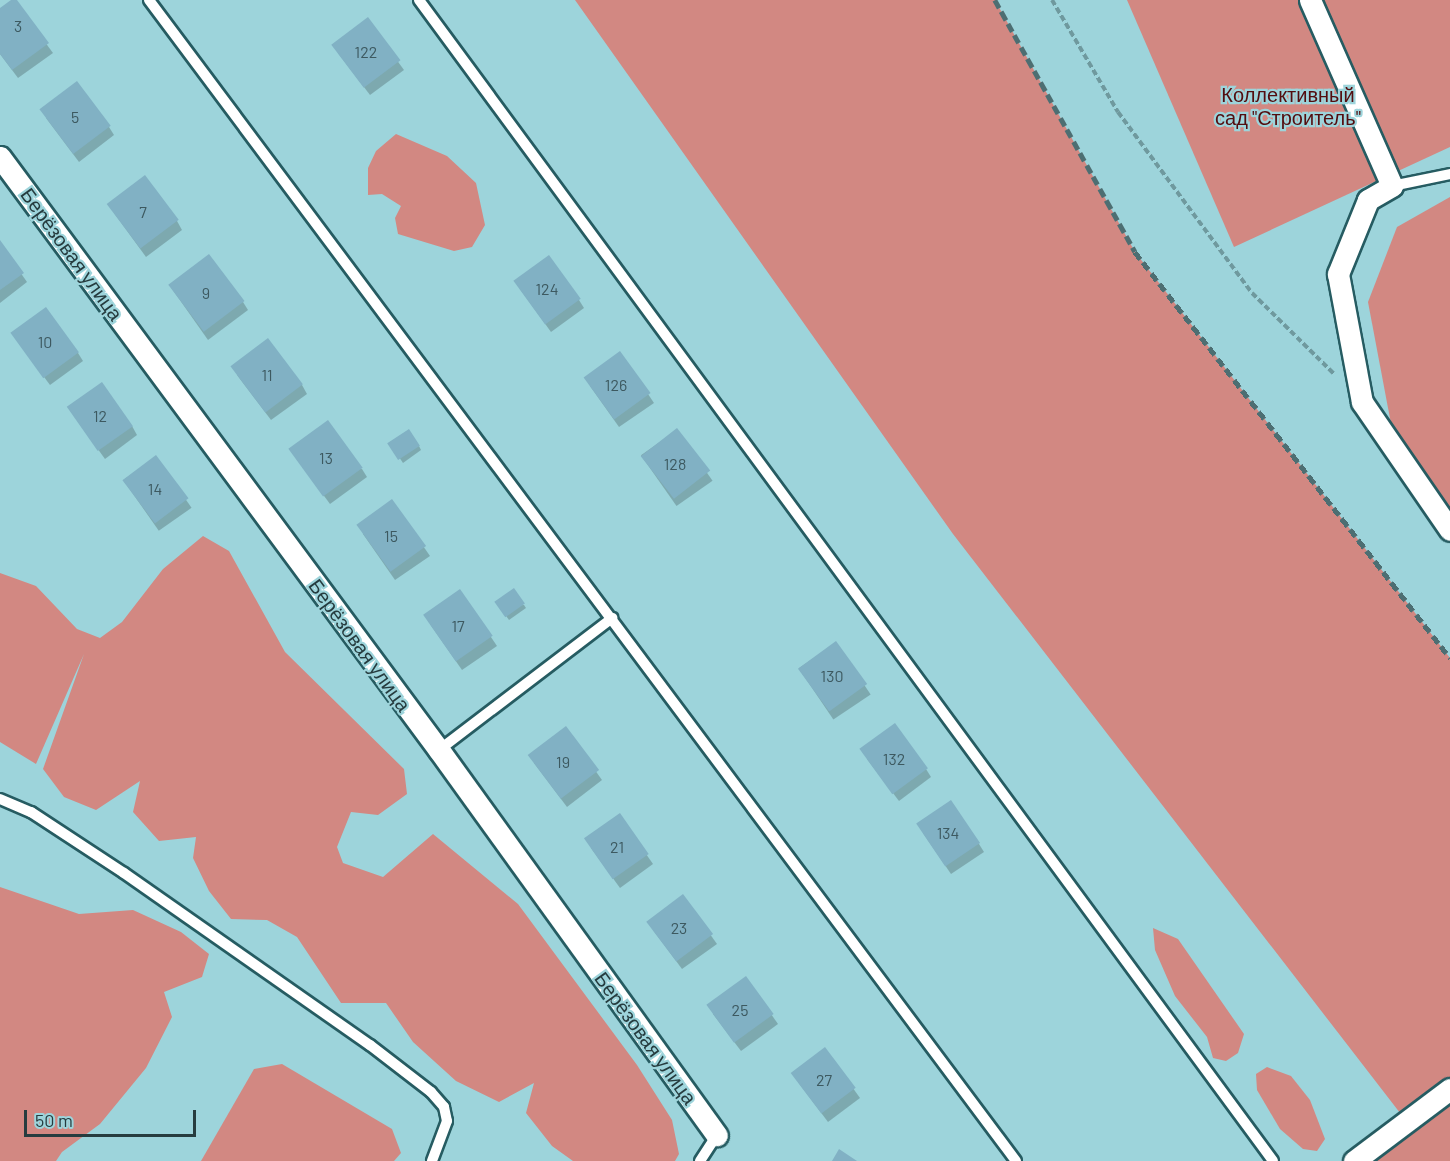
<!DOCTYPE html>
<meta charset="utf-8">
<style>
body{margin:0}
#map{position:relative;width:1450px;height:1161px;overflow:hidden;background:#9dd4db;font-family:Barlow,sans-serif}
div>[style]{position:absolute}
.green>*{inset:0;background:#d28882}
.shadow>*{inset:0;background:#0003;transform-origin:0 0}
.building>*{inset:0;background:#81b1c4;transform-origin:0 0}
.path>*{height:4px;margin-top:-2px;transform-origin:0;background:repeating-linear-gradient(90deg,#6f999e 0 6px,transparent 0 9px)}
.roads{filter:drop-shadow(2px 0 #265c62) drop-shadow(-2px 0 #265c62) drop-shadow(0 2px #265c62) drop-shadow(0 -2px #265c62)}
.service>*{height:10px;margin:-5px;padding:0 5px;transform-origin:5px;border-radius:5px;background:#fff}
.minor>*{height:21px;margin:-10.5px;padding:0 10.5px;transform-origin:10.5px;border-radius:10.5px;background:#fff}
.rail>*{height:4.5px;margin-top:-2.25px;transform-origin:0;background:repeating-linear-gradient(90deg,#4d6e72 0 9px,transparent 0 13.5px)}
span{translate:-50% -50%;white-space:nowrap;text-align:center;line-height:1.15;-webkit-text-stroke:4.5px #9dd4db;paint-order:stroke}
.number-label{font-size:16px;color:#3d5960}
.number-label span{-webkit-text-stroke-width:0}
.park-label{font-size:20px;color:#530d0f}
.street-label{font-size:20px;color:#263c3f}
.scale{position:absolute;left:24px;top:1110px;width:172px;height:27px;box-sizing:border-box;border:3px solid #263c3f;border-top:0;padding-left:8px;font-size:18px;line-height:21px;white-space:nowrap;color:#263c3f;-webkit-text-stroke:4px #9dd4db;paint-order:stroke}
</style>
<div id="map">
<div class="green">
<div style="clip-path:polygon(575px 0,995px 0,1135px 252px,1450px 658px,1450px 1161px,1354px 1161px,1407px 1122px,953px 534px)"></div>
<div style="clip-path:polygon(1127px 0,1450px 0,1450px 147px,1234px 247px)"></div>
<div style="clip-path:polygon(396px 134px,447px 156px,476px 183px,485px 225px,472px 247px,454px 251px,398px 234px,395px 218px,401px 206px,382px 194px,368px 195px,368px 168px,376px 151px)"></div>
<div style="clip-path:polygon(1450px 197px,1450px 512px,1392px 429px,1368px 302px,1397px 227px)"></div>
<div style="clip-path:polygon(203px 536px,229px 551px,285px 652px,404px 769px,407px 794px,378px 815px,351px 812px,337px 847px,343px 863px,383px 877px,433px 834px,518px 904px,637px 1065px,672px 1120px,679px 1154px,675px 1161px,573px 1161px,552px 1146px,526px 1113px,534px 1083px,499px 1102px,456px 1081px,413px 1042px,386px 1003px,341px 1003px,297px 937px,267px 920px,231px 919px,209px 891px,193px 858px,196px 837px,159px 841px,133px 812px,140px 781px,96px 810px,64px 797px,43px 769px,84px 654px,36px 764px,0 742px,0 573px,36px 586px,77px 629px,100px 638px,122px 622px,163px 569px)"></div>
<div style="clip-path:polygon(0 887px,79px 914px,133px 910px,181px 932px,209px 954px,202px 977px,164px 992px,172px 1017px,146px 1068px,100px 1124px,62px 1152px,56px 1161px,0 1161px)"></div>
<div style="clip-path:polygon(1153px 928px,1178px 939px,1244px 1034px,1238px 1053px,1226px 1061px,1213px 1058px,1207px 1037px,1175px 996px,1155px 950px)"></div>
<div style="clip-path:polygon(282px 1064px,392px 1129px,401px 1153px,394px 1161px,201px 1161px,254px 1069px)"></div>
<div style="clip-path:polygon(1267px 1067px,1291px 1076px,1310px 1100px,1325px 1139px,1317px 1151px,1303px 1149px,1280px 1129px,1257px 1090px,1256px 1074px)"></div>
</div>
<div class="shadow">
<div style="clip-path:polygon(14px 0,53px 53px,18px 78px,0 54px,0 10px)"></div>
<div style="clip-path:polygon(367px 19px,404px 70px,370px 95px,338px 53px)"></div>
<div style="clip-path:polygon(46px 118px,109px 127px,114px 135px,79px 162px)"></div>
<div style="clip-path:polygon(114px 213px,177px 221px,182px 230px,146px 257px)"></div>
<div style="clip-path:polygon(0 243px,27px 282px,0 303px)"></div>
<div style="clip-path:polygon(170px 286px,243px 302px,248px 310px,208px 340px)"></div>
<div style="clip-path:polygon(520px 289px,579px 300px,584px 308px,551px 332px)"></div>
<div style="clip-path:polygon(18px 342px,78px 353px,83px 361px,50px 385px)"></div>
<div style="clip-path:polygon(237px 375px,302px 385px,307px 394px,271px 420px)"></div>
<div style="clip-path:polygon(590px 386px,648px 394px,654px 403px,619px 427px)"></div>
<div style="clip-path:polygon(74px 416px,132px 426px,137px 435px,105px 459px)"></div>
<div style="left:677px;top:430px;width:62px;height:44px;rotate:55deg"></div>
<div style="clip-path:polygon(419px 446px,421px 450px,403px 463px,393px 448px)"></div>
<div style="left:156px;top:457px;width:62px;height:40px;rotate:55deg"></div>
<div style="clip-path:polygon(296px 458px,362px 469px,367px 477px,330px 504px)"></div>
<div style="clip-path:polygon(392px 501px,430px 556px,395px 580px,363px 534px)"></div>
<div style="clip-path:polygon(460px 591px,497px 646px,462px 670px,430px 624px)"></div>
<div style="clip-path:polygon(524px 605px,526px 608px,509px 620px,499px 606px)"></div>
<div style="left:836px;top:643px;width:62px;height:45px;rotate:56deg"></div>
<div style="clip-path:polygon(565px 728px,602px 780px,567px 807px,534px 763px)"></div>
<div style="clip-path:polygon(867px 759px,926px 769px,931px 777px,899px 801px)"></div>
<div style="clip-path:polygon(619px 815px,653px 864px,620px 888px,591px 848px)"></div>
<div style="clip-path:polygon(923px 833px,979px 844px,984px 852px,951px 874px)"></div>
<div style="clip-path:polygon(683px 896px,717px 944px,682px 969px,653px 930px)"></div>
<div style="clip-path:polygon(746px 978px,778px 1024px,741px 1051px,713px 1014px)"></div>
<div style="clip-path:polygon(825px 1049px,860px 1098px,828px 1122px,798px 1082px)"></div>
</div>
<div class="building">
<div style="clip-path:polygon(11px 0,17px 0,49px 43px,12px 70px,0 54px,0 8px)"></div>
<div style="left:368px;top:17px;width:54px;height:46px;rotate:53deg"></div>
<div style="left:77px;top:81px;width:56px;height:47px;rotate:53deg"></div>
<div style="left:145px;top:175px;width:56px;height:48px;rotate:53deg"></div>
<div style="clip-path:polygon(0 240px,24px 273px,0 290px)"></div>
<div style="left:209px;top:254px;width:59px;height:51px;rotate:53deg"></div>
<div style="left:549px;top:255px;width:54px;height:44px;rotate:54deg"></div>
<div style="left:46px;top:307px;width:56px;height:44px;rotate:54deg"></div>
<div style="left:268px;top:338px;width:58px;height:47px;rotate:53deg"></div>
<div style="left:620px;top:351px;width:52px;height:45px;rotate:54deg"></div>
<div style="left:102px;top:382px;width:54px;height:43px;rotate:55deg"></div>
<div style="left:328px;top:420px;width:59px;height:49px;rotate:54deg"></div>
<div style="left:677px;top:428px;width:54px;height:46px;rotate:52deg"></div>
<div style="left:409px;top:429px;width:20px;height:26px;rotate:57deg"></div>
<div style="left:156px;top:455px;width:54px;height:42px;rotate:53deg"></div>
<div style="left:392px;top:499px;width:58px;height:44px;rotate:54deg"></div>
<div style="left:514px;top:588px;width:19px;height:24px;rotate:55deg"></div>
<div style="left:460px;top:589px;width:57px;height:45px;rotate:55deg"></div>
<div style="left:836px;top:641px;width:53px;height:47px;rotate:54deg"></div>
<div style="left:895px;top:723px;width:56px;height:44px;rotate:54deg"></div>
<div style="left:566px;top:726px;width:55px;height:48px;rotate:53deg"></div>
<div style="left:951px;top:800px;width:52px;height:42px;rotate:56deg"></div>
<div style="left:620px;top:813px;width:50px;height:44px;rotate:55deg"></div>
<div style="left:683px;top:894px;width:50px;height:46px;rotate:53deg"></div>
<div style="left:746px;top:976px;width:47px;height:49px;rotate:54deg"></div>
<div style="left:825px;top:1047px;width:51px;height:43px;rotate:53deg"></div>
<div style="clip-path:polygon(839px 1149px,857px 1161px,832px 1161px)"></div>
</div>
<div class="path">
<div style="left:1052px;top:0;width:130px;rotate:59.5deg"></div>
<div style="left:1118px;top:112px;width:225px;rotate:53.5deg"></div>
<div style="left:1252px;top:293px;width:115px;rotate:44.6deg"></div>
</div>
<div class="roads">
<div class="service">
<div style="left:149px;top:0;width:1449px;rotate:53.25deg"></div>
<div style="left:419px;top:0;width:1441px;rotate:53.66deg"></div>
<div style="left:1392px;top:186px;width:59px;rotate:-11.7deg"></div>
<div style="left:439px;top:750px;width:218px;rotate:-37.3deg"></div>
<div style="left:0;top:799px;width:34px;rotate:23deg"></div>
<div style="left:31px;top:812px;width:111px;rotate:33.3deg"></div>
<div style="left:124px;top:873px;width:300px;rotate:35deg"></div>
<div style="left:370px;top:1045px;width:77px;rotate:37.6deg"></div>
<div style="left:431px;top:1092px;width:20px;rotate:49deg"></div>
<div style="left:444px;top:1107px;width:14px;rotate:78deg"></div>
<div style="left:447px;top:1121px;width:43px;rotate:110.6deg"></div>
<div style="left:700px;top:1161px;width:31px;rotate:-57deg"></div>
</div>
<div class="minor">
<div style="left:1310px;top:0;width:203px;rotate:66.2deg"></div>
<div style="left:1392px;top:186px;width:28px;rotate:150deg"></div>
<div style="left:1368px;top:200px;width:80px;rotate:112.1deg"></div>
<div style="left:1338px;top:274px;width:130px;rotate:79.4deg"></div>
<div style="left:1362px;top:402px;width:155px;rotate:55.5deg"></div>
<div style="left:0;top:157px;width:738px;rotate:53.49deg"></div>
<div style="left:439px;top:750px;width:475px;rotate:54.2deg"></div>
<div style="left:1354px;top:1161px;width:120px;rotate:-36.9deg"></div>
</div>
</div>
<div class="rail">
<div style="left:995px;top:0;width:288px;rotate:60.9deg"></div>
<div style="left:1135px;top:252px;width:514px;rotate:52.19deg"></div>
</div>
<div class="number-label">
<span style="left:18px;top:26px">3</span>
<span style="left:366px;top:52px">122</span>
<span style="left:75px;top:117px">5</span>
<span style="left:143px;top:212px">7</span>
<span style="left:547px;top:289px">124</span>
<span style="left:206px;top:293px">9</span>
<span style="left:45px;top:342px">10</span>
<span style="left:267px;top:375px">11</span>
<span style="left:616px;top:385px">126</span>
<span style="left:100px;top:416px">12</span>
<span style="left:326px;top:458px">13</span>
<span style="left:675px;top:464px">128</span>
<span style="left:155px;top:489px">14</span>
<span style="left:391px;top:536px">15</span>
<span style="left:458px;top:626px">17</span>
<span style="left:832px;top:676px">130</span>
<span style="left:894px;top:759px">132</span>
<span style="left:563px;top:762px">19</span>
<span style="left:948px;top:833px">134</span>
<span style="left:617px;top:847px">21</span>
<span style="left:679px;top:928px">23</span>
<span style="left:740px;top:1010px">25</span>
<span style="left:824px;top:1080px">27</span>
</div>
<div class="park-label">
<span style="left:1288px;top:106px">Коллективный<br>сад "Строитель"</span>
</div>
<div class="street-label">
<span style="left:72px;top:254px;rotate:54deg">Берёзовая улица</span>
<span style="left:360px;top:645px;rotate:54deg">Берёзовая улица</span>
<span style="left:646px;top:1038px;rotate:54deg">Берёзовая улица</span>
</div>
<div class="scale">50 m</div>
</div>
